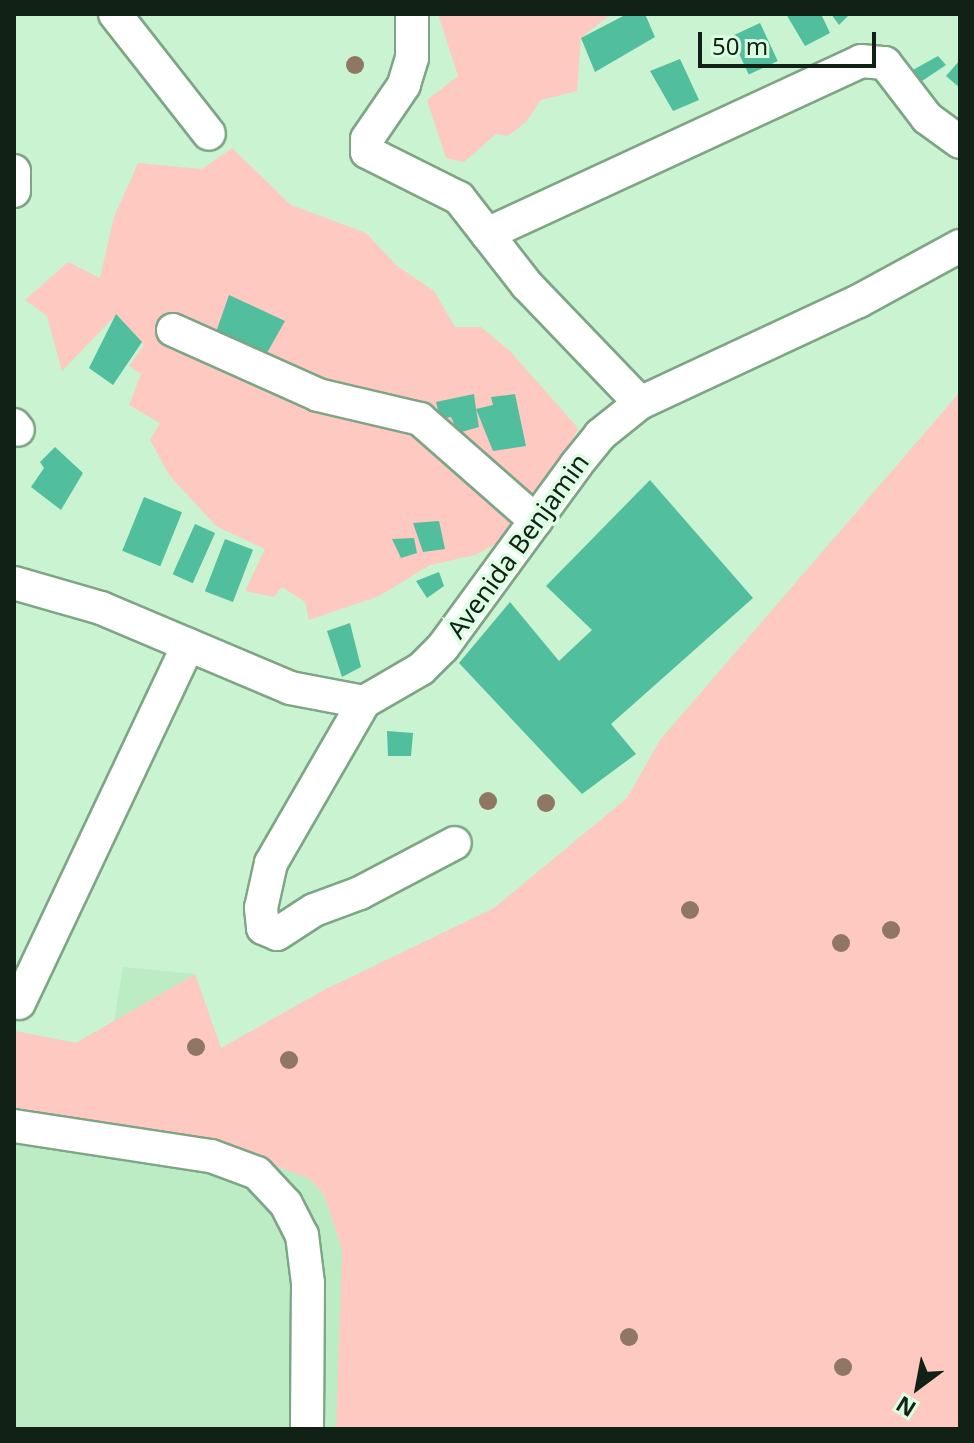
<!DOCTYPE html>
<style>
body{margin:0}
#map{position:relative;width:974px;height:1443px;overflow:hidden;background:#c9f3d1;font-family:"Noto Sans",sans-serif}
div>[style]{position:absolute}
.built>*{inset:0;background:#bbecc4}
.green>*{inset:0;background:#fec9c0}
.building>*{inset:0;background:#51be9d;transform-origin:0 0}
.roads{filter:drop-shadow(2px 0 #7ea585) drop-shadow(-2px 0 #7ea585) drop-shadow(0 2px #7ea585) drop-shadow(0 -2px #7ea585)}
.minor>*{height:32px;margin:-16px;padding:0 16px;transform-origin:16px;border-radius:16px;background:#fff}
.trees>*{width:18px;height:18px;margin:-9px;border-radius:50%;background:#907764}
span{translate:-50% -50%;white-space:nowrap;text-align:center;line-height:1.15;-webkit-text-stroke:7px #dcfee2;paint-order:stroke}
.street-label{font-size:26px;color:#122115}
.frame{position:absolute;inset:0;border:16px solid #122115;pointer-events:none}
.north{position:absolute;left:878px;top:1347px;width:80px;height:80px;-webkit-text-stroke:6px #dcfee2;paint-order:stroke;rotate:212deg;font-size:22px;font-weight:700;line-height:32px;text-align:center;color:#122115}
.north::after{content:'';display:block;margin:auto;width:28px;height:36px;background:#122115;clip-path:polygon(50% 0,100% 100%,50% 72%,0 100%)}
.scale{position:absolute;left:698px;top:32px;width:178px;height:36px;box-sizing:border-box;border:4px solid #122115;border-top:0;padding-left:10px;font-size:24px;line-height:28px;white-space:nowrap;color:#122115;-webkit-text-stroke:6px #dcfee2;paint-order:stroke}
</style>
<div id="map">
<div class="built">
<div style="clip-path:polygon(123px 967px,195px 974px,221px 1049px,245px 1154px,310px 1179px,324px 1196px,342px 1249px,339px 1429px,14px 1429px,14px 1031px,76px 1043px,114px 1021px)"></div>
</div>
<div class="green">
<div style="clip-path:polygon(438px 14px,611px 14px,581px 38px,577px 91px,541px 100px,526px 122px,508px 136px,496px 134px,464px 162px,446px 158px,427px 100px,458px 76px)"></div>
<div style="clip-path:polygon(232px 148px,291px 205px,366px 233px,397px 266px,434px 291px,455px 327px,481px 327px,510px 351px,578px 428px,561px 464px,507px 538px,475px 555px,430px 565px,379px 596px,309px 620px,305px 602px,282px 587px,274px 597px,245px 591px,265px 549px,216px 526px,169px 475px,150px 440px,160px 423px,129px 405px,141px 374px,129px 366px,144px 345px,116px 315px,62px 371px,47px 316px,25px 300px,68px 262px,100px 278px,114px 217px,138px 163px,202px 169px)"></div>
<div style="clip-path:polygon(960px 392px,960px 1429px,336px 1429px,342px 1249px,324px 1195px,310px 1179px,245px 1154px,14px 1112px,14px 1031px,76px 1043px,195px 974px,221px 1048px,324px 990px,494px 908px,627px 798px,660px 740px)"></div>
</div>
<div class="building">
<div style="clip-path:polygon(627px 14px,645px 14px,655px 37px,595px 72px,581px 38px)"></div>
<div style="clip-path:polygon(786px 14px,821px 14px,830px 33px,805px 46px)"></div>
<div style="clip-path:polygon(831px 14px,850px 14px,839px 25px)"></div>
<div style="left:760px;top:23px;width:42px;height:32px;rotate:65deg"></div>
<div style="clip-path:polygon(938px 56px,946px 65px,922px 81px,911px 71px)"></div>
<div style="clip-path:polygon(680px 59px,699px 100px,673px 111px,650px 71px)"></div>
<div style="clip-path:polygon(960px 60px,960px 88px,946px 76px)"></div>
<div style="clip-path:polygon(229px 295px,285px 321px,263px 360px,214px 338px)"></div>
<div style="clip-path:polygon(116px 314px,142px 342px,113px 385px,89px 368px)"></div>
<div style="clip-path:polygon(474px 394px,476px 409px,493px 405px,491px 397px,515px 394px,526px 446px,493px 451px,476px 409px,479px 427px,458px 433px,451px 417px,440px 419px,436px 402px)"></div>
<div style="clip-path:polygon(55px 447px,83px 473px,61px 510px,31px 487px,44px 468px,40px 462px)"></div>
<div style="clip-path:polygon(650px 480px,753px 598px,611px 724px,636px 754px,582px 794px,459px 663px,510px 602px,559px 661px,592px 630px,546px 586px)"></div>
<div style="left:144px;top:497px;width:41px;height:58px;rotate:22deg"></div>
<div style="clip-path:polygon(439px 521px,445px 549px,423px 552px,413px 523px)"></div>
<div style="left:195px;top:524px;width:22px;height:55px;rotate:24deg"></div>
<div style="clip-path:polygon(414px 538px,417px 553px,401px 558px,392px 539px)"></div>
<div style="left:225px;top:539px;width:30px;height:56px;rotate:21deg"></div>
<div style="clip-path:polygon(439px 572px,444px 586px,427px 598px,416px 581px)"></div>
<div style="clip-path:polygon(350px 623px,361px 667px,342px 677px,327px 631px)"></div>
<div style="clip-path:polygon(387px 731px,413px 733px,411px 756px,388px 756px)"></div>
</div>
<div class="roads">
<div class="minor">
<div style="left:115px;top:14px;width:152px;rotate:51.9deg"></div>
<div style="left:412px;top:14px;width:44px;rotate:90deg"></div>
<div style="left:412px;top:58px;width:28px;rotate:107deg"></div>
<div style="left:404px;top:85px;width:65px;rotate:124.4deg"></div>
<div style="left:367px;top:139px;width:13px;rotate:90deg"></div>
<div style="left:367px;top:152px;width:103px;rotate:26.6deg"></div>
<div style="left:459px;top:198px;width:110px;rotate:52deg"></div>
<div style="left:527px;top:285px;width:163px;rotate:46.2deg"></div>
<div style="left:14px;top:171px;width:20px;rotate:90deg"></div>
<div style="left:487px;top:234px;width:412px;rotate:-24.8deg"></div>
<div style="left:861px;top:61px;width:24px;rotate:5deg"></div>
<div style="left:885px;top:63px;width:69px;rotate:52.6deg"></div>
<div style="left:927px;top:118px;width:41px;rotate:36deg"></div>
<div style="left:173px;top:330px;width:159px;rotate:24.1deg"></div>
<div style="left:318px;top:395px;width:105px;rotate:13.2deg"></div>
<div style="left:420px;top:419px;width:154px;rotate:41.3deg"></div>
<div style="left:14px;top:425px;width:6px;rotate:51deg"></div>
<div style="left:14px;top:583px;width:91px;rotate:16deg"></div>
<div style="left:101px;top:608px;width:205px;rotate:22.9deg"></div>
<div style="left:290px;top:688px;width:75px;rotate:10.7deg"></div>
<div style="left:364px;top:702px;width:66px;rotate:-30.1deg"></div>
<div style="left:421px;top:669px;width:31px;rotate:-45deg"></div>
<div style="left:443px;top:647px;width:225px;rotate:-53.8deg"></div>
<div style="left:576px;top:465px;width:38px;rotate:-51deg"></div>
<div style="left:600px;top:435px;width:51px;rotate:-38.7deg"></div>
<div style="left:640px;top:403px;width:242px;rotate:-25deg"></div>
<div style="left:859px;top:301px;width:115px;rotate:-28.6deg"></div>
<div style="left:364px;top:702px;width:186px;rotate:120deg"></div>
<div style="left:271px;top:863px;width:46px;rotate:102.5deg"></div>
<div style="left:261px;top:908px;width:20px;rotate:84deg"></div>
<div style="left:263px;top:928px;width:15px;rotate:23deg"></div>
<div style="left:277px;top:934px;width:44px;rotate:-33deg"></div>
<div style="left:314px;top:910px;width:49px;rotate:-20.3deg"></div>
<div style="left:360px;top:893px;width:107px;rotate:-27.8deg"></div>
<div style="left:19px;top:1003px;width:396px;rotate:-64.7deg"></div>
<div style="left:14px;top:1126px;width:199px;rotate:8.7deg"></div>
<div style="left:211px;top:1156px;width:49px;rotate:20.3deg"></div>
<div style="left:257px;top:1173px;width:42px;rotate:46.9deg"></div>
<div style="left:286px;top:1204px;width:35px;rotate:63deg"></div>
<div style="left:302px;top:1235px;width:48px;rotate:82.9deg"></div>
<div style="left:308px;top:1283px;width:146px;rotate:90.4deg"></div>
</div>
</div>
<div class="trees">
<div style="left:355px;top:65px"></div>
<div style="left:488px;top:801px"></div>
<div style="left:546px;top:803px"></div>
<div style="left:690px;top:910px"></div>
<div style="left:891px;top:930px"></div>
<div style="left:841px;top:943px"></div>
<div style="left:196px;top:1047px"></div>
<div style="left:289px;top:1060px"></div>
<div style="left:629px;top:1337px"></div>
<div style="left:843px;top:1367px"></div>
</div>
<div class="street-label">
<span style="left:518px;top:546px;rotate:-54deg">Avenida Benjamin</span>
</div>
<div class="frame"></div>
<div class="north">N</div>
<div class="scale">50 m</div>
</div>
